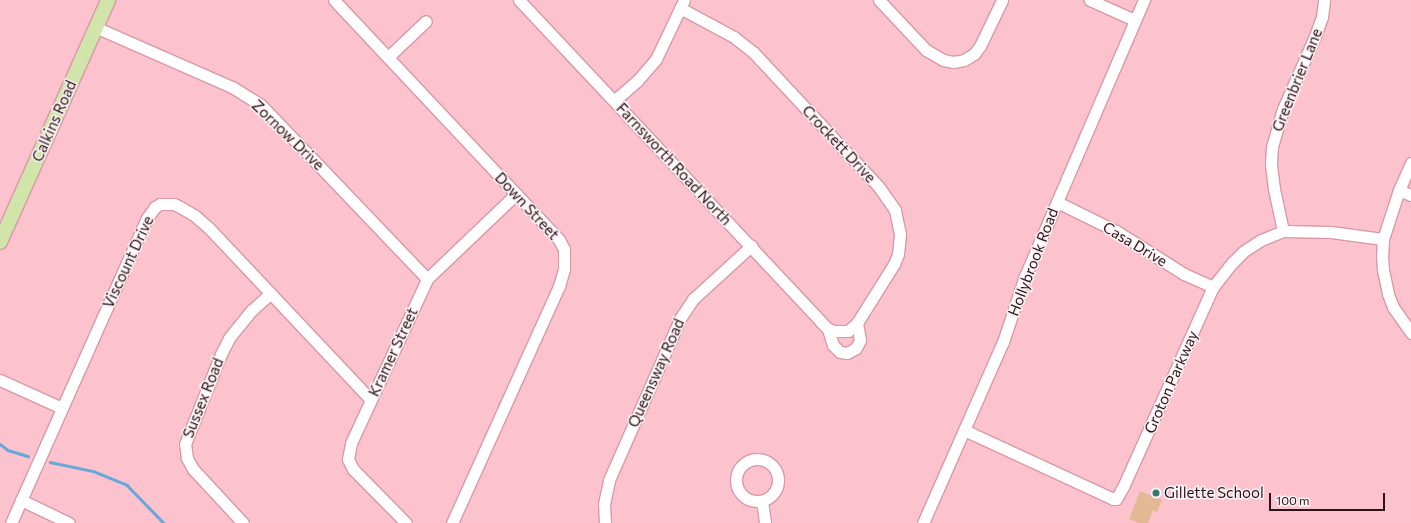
<!DOCTYPE html>
<style>
body{margin:0}
#map{position:relative;width:1411px;height:523px;overflow:hidden;background:#fcc3cf;font-family:Commissioner,sans-serif}
div>[style]{position:absolute}
.green>*{inset:0;background:#e3b993}
.stream>*{height:2.5px;margin:-1.25px;padding:0 1.25px;transform-origin:1.25px;border-radius:1.25px;background:#66a7dc}
.roads{filter:drop-shadow(1px 0 #db97a6) drop-shadow(-1px 0 #db97a6) drop-shadow(0 1px #db97a6) drop-shadow(0 -1px #db97a6)}
.minor>*{height:11px;margin:-5.5px;padding:0 5.5px;transform-origin:5.5px;border-radius:5.5px;background:#fff}
.minor>.ring{margin:-5.5px;padding:0;box-sizing:content-box;background:none;border:11px solid #fff;border-radius:50%}
.major>*{height:14px;margin:-7px;padding:0 7px;transform-origin:7px;border-radius:7px;background:#d1e4aa}
.dots>*{width:11px;height:11px;translate:-50% -50%;box-sizing:border-box;border:2px solid #fbf3f5;border-radius:50%}
span{translate:-50% -50%;white-space:nowrap;text-align:center;line-height:1.15;-webkit-text-stroke:3px #fbf3f5;paint-order:stroke}
.street-label{font-size:15px;color:#2c1319}
.poi-label{font-size:15px;color:#2c1319}
.left{translate:0 -50%;text-align:left}
.scale{position:absolute;left:1269px;top:493px;width:116px;height:18px;box-sizing:border-box;border:2px solid #2c1319;border-top:0;padding-left:5px;font-size:12px;line-height:14px;white-space:nowrap;color:#2c1319;-webkit-text-stroke:3px #fbf3f5;paint-order:stroke}
</style>
<div id="map">
<div class="green">
<div style="clip-path:polygon(1140px 491px,1162px 500px,1157px 512px,1153px 510px,1148px 523px,1139px 523px,1129px 519px)"></div>
</div>
<div class="stream">
<div style="left:0;top:444px;width:10px;rotate:37deg"></div>
<div style="left:8px;top:450px;width:21px;rotate:17deg"></div>
<div style="left:50px;top:462px;width:44px;rotate:11.8deg"></div>
<div style="left:93px;top:471px;width:37px;rotate:22deg"></div>
<div style="left:127px;top:485px;width:53px;rotate:45.8deg"></div>
</div>
<div class="roads">
<div class="minor">
<div style="left:334px;top:0;width:329px;rotate:46.8deg"></div>
<div style="left:559px;top:240px;width:10px;rotate:61deg"></div>
<div style="left:564px;top:249px;width:20px;rotate:90deg"></div>
<div style="left:564px;top:269px;width:18px;rotate:106deg"></div>
<div style="left:559px;top:286px;width:260px;rotate:114.3deg"></div>
<div style="left:519px;top:0;width:441px;rotate:46.8deg"></div>
<div style="left:821px;top:322px;width:10px;rotate:45deg"></div>
<div style="left:828px;top:329px;width:6px;rotate:18deg"></div>
<div style="left:834px;top:331px;width:14px"></div>
<div style="left:848px;top:331px;width:12px;rotate:-42deg"></div>
<div style="left:857px;top:323px;width:70px;rotate:-57.9deg"></div>
<div style="left:894px;top:264px;width:11px;rotate:-68deg"></div>
<div style="left:898px;top:254px;width:20px;rotate:-84deg"></div>
<div style="left:900px;top:234px;width:25px;rotate:-102deg"></div>
<div style="left:895px;top:210px;width:28px;rotate:-125deg"></div>
<div style="left:879px;top:187px;width:185px;rotate:-133deg"></div>
<div style="left:753px;top:52px;width:24px;rotate:-142deg"></div>
<div style="left:734px;top:37px;width:61px;rotate:-151.8deg"></div>
<div style="left:879px;top:0;width:69px;rotate:46.8deg"></div>
<div style="left:926px;top:50px;width:20px;rotate:30deg"></div>
<div style="left:943px;top:60px;width:10px;rotate:11deg"></div>
<div style="left:953px;top:62px;width:11px;rotate:-10deg"></div>
<div style="left:964px;top:60px;width:12px;rotate:-31deg"></div>
<div style="left:974px;top:54px;width:10px;rotate:-53deg"></div>
<div style="left:980px;top:46px;width:51px;rotate:-64.4deg"></div>
<div style="left:1090px;top:0;width:48px;rotate:24.4deg"></div>
<div style="left:95px;top:27px;width:150px;rotate:23.7deg"></div>
<div style="left:232px;top:87px;width:34px;rotate:32deg"></div>
<div style="left:261px;top:105px;width:240px;rotate:46.3deg"></div>
<div style="left:388px;top:57px;width:52px;rotate:-43.5deg"></div>
<div style="left:615px;top:100px;width:29px;rotate:-41deg"></div>
<div style="left:637px;top:81px;width:29px;rotate:-49deg"></div>
<div style="left:656px;top:59px;width:65px;rotate:-64.6deg"></div>
<div style="left:1411px;top:163px;width:30px;rotate:114deg"></div>
<div style="left:1399px;top:190px;width:52px;rotate:108.1deg"></div>
<div style="left:1383px;top:239px;width:17px;rotate:93deg"></div>
<div style="left:1382px;top:256px;width:14px;rotate:86deg"></div>
<div style="left:1383px;top:270px;width:25px;rotate:78deg"></div>
<div style="left:1388px;top:294px;width:14px;rotate:69deg"></div>
<div style="left:1393px;top:307px;width:32px;rotate:55deg"></div>
<div style="left:1399px;top:190px;width:13px;rotate:23deg"></div>
<div style="left:1057px;top:202px;width:66px;rotate:26.2deg"></div>
<div style="left:1116px;top:231px;width:80px;rotate:32.3deg"></div>
<div style="left:1184px;top:274px;width:32px;rotate:24deg"></div>
<div style="left:1283px;top:231px;width:43px;rotate:-102.1deg"></div>
<div style="left:1274px;top:189px;width:25px;rotate:-97deg"></div>
<div style="left:1271px;top:164px;width:17px;rotate:-87deg"></div>
<div style="left:1272px;top:147px;width:40px;rotate:-74deg"></div>
<div style="left:1283px;top:109px;width:80px;rotate:-66.3deg"></div>
<div style="left:1315px;top:36px;width:20px;rotate:-70deg"></div>
<div style="left:1322px;top:17px;width:17px;rotate:-83deg"></div>
<div style="left:828px;top:329px;width:17px;rotate:73deg"></div>
<div style="left:833px;top:345px;width:10px;rotate:45deg"></div>
<div style="left:840px;top:352px;width:7px;rotate:8deg"></div>
<div style="left:847px;top:353px;width:10px;rotate:-29deg"></div>
<div style="left:856px;top:348px;width:9px;rotate:-63deg"></div>
<div style="left:860px;top:340px;width:17px;rotate:-100deg"></div>
<div style="left:0;top:380px;width:68px;rotate:24.3deg"></div>
<div style="left:964px;top:430px;width:164px;rotate:24.8deg"></div>
<div style="left:1113px;top:499px;width:3px"></div>
<div style="left:1116px;top:499px;width:14px;rotate:-60deg"></div>
<div style="left:1123px;top:487px;width:219px;rotate:-65.8deg"></div>
<div style="left:1213px;top:287px;width:31px;rotate:-52deg"></div>
<div style="left:1232px;top:263px;width:17px;rotate:-45deg"></div>
<div style="left:1244px;top:251px;width:20px;rotate:-33deg"></div>
<div style="left:1261px;top:240px;width:24px;rotate:-22deg"></div>
<div style="left:1283px;top:231px;width:48px;rotate:1.2deg"></div>
<div style="left:1331px;top:232px;width:52px;rotate:7.7deg"></div>
<div class="ring" style="left:736px;top:459px;width:31px;height:31px"></div>
<div style="left:21px;top:500px;width:53px;rotate:25.6deg"></div>
<div style="left:762px;top:501px;width:22px;rotate:82deg"></div>
<div style="left:11px;top:523px;width:334px;rotate:-66deg"></div>
<div style="left:147px;top:218px;width:14px;rotate:-54deg"></div>
<div style="left:155px;top:207px;width:6px;rotate:-31deg"></div>
<div style="left:160px;top:204px;width:14px"></div>
<div style="left:174px;top:204px;width:7px;rotate:27deg"></div>
<div style="left:180px;top:207px;width:16px;rotate:30deg"></div>
<div style="left:194px;top:215px;width:18px;rotate:41deg"></div>
<div style="left:208px;top:227px;width:236px;rotate:46.7deg"></div>
<div style="left:243px;top:523px;width:74px;rotate:-132.8deg"></div>
<div style="left:193px;top:469px;width:13px;rotate:-119deg"></div>
<div style="left:187px;top:458px;width:14px;rotate:-98deg"></div>
<div style="left:185px;top:444px;width:97px;rotate:-68.2deg"></div>
<div style="left:221px;top:354px;width:18px;rotate:-63deg"></div>
<div style="left:229px;top:338px;width:36px;rotate:-51deg"></div>
<div style="left:252px;top:310px;width:24px;rotate:-42deg"></div>
<div style="left:406px;top:523px;width:76px;rotate:-134.5deg"></div>
<div style="left:353px;top:469px;width:11px;rotate:-117deg"></div>
<div style="left:348px;top:459px;width:16px;rotate:-79deg"></div>
<div style="left:351px;top:443px;width:181px;rotate:-65.1deg"></div>
<div style="left:427px;top:279px;width:123px;rotate:-43.7deg"></div>
<div style="left:605px;top:523px;width:19px;rotate:-93deg"></div>
<div style="left:604px;top:504px;width:25px;rotate:-78deg"></div>
<div style="left:609px;top:480px;width:178px;rotate:-66.2deg"></div>
<div style="left:681px;top:317px;width:22px;rotate:-56deg"></div>
<div style="left:693px;top:299px;width:79px;rotate:-42.4deg"></div>
<div style="left:923px;top:523px;width:198px;rotate:-66.2deg"></div>
<div style="left:1003px;top:342px;width:70px;rotate:-71.6deg"></div>
<div style="left:1025px;top:276px;width:301px;rotate:-66.7deg"></div>
</div>
<div class="major">
<div style="left:0;top:242px;width:265px;rotate:-65.9deg"></div>
</div>
</div>
<div class="dots">
<div style="left:1156px;top:493px;background:#337a71"></div>
</div>
<div class="street-label">
<span style="left:1297px;top:80px;rotate:-68deg">Greenbrier Lane</span>
<span style="left:54px;top:121px;rotate:-66deg">Calkins Road</span>
<span style="left:288px;top:135px;rotate:44deg">Zornow Drive</span>
<span style="left:839px;top:144px;rotate:47deg">Crockett Drive</span>
<span style="left:674px;top:164px;rotate:47deg">Farnsworth Road North</span>
<span style="left:527px;top:206px;rotate:47deg">Down Street</span>
<span style="left:1135px;top:244px;rotate:31deg">Casa Drive</span>
<span style="left:128px;top:262px;rotate:-65deg">Viscount Drive</span>
<span style="left:1033px;top:262px;rotate:-69deg">Hollybrook Road</span>
<span style="left:393px;top:352px;rotate:-65deg">Kramer Street</span>
<span style="left:656px;top:373px;rotate:-66deg">Queensway Road</span>
<span style="left:1171px;top:382px;rotate:-66deg">Groton Parkway</span>
<span style="left:203px;top:398px;rotate:-68deg">Sussex Road</span>
</div>
<div class="poi-label">
<span class="left" style="left:1164px;top:493px">Gillette School</span>
</div>
<div class="scale">100 m</div>
</div>
